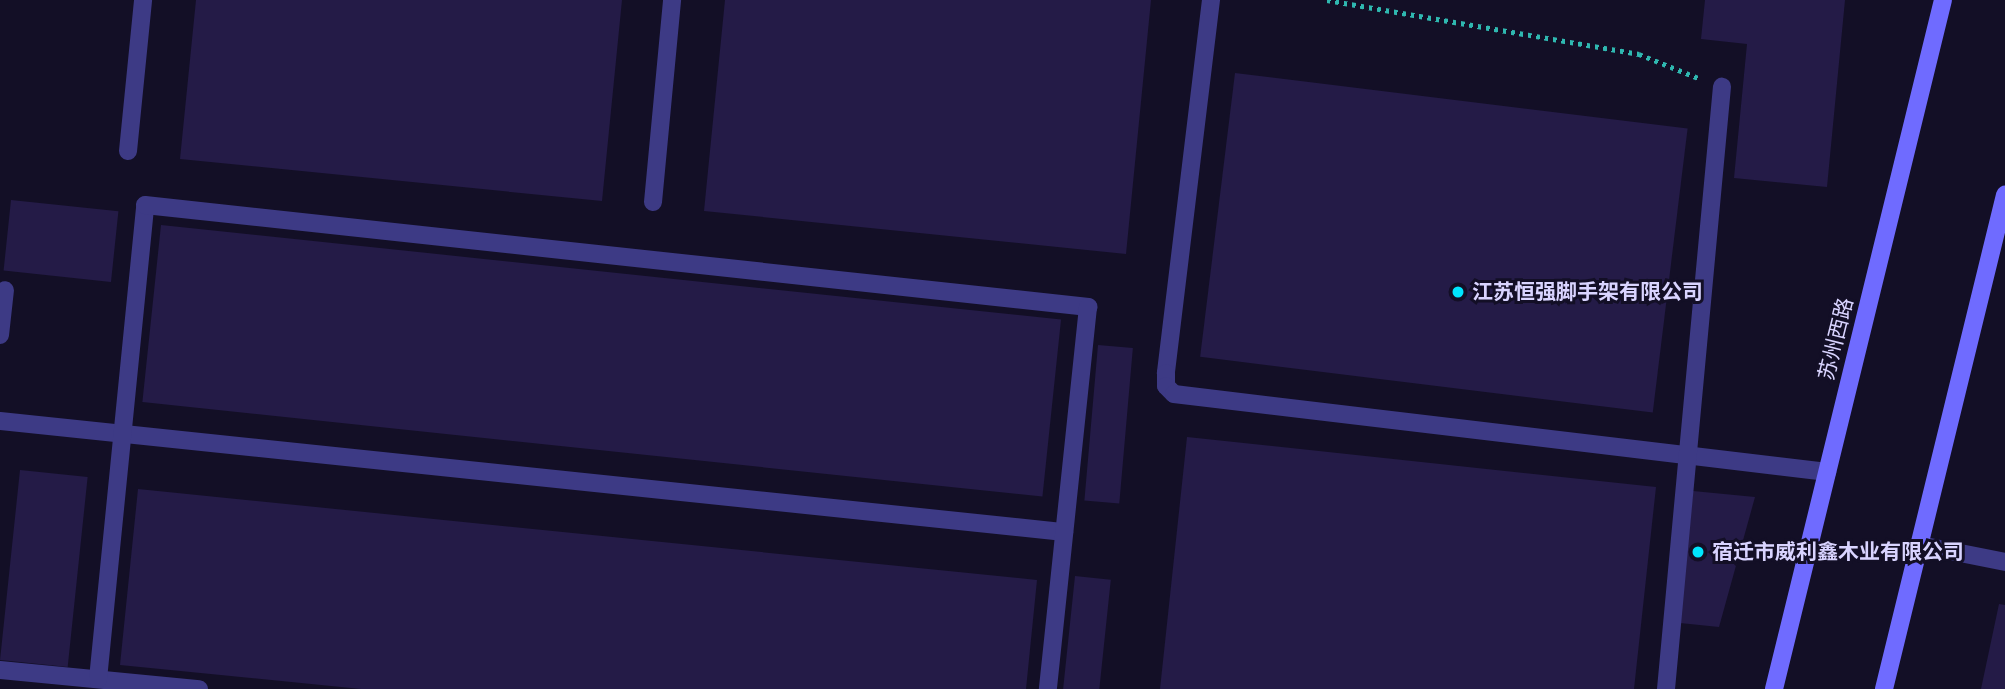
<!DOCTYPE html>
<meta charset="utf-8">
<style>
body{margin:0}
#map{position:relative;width:2005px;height:689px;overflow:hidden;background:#130f26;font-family:Roboto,"Noto Sans SC",sans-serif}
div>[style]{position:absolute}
.building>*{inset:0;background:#241b47;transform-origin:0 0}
.path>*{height:4.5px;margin-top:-2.25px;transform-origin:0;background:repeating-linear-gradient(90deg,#2fb8b0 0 3.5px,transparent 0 8.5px)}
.lane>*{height:18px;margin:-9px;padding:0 9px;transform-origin:9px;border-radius:9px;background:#3d3a85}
.secondary>*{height:18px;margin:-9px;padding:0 9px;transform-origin:9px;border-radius:9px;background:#6f6bff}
.dots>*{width:19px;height:19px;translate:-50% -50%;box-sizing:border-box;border:4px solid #130f26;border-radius:50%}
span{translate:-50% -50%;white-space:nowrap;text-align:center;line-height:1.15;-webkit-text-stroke:6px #130f26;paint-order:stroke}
.poi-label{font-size:21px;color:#d9d4ff;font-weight:700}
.left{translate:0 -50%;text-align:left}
.street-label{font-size:21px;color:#d9d4ff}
</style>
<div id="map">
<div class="building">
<div style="clip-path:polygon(196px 0,622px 0,602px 201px,180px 159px)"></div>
<div style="clip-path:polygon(725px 0,1151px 0,1126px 254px,704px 211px)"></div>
<div style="clip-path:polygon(1705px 0,1845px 0,1827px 187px,1734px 178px,1747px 44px,1701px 39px)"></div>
<div style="left:1235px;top:73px;width:456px;height:286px;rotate:7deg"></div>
<div style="left:11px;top:200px;width:108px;height:71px;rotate:6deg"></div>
<div style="left:161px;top:225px;width:905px;height:178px;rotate:6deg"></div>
<div style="left:1098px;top:345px;width:35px;height:156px;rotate:5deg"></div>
<div style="clip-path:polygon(1187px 437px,1656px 487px,1634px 689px,1160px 689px)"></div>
<div style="left:20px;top:470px;width:68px;height:191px;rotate:6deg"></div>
<div style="clip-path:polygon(138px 489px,1037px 580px,1026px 689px,361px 689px,120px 665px)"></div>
<div style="clip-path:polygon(1693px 491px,1755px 497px,1719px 627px,1680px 623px)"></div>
<div style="left:1075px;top:576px;width:36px;height:114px;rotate:6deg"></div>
<div style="clip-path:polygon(1999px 604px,2005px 605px,2005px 689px,1981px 689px)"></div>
</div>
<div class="path">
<div style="left:1327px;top:0;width:317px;rotate:9.8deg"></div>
<div style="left:1639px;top:54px;width:67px;rotate:22deg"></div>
</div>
<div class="lane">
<div style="left:1211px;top:0;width:376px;rotate:96.9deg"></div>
<div style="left:1166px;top:373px;width:13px;rotate:90deg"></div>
<div style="left:1166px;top:386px;width:11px;rotate:45deg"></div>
<div style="left:1174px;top:394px;width:658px;rotate:6.81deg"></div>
<div style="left:128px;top:151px;width:152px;rotate:-84.3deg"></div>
<div style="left:653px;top:202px;width:203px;rotate:-84.6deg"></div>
<div style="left:0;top:335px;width:45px;rotate:-83.7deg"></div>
<div style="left:0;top:421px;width:1070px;rotate:5.96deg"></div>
<div style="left:1920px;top:545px;width:87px;rotate:11.3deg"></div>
<div style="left:0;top:670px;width:200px;rotate:5.5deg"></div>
<div style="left:98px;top:679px;width:476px;rotate:-84.3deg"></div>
<div style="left:145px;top:205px;width:949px;rotate:6.17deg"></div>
<div style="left:1088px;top:307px;width:384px;rotate:96deg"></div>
<div style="left:1666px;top:689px;width:605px;rotate:-84.69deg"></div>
</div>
<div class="secondary">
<div style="left:1774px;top:689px;width:709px;rotate:-76.22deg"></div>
<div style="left:1884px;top:689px;width:509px;rotate:-76.24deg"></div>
</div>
<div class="dots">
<div style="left:1458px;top:292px;background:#00e5ff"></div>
<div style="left:1698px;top:552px;background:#00e5ff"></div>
</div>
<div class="poi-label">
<span class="left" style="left:1472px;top:292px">江苏恒强脚手架有限公司</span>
<span class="left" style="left:1712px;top:552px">宿迁市威利鑫木业有限公司</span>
</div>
<div class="street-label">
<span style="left:1836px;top:339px;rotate:-76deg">苏州西路</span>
</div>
</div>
